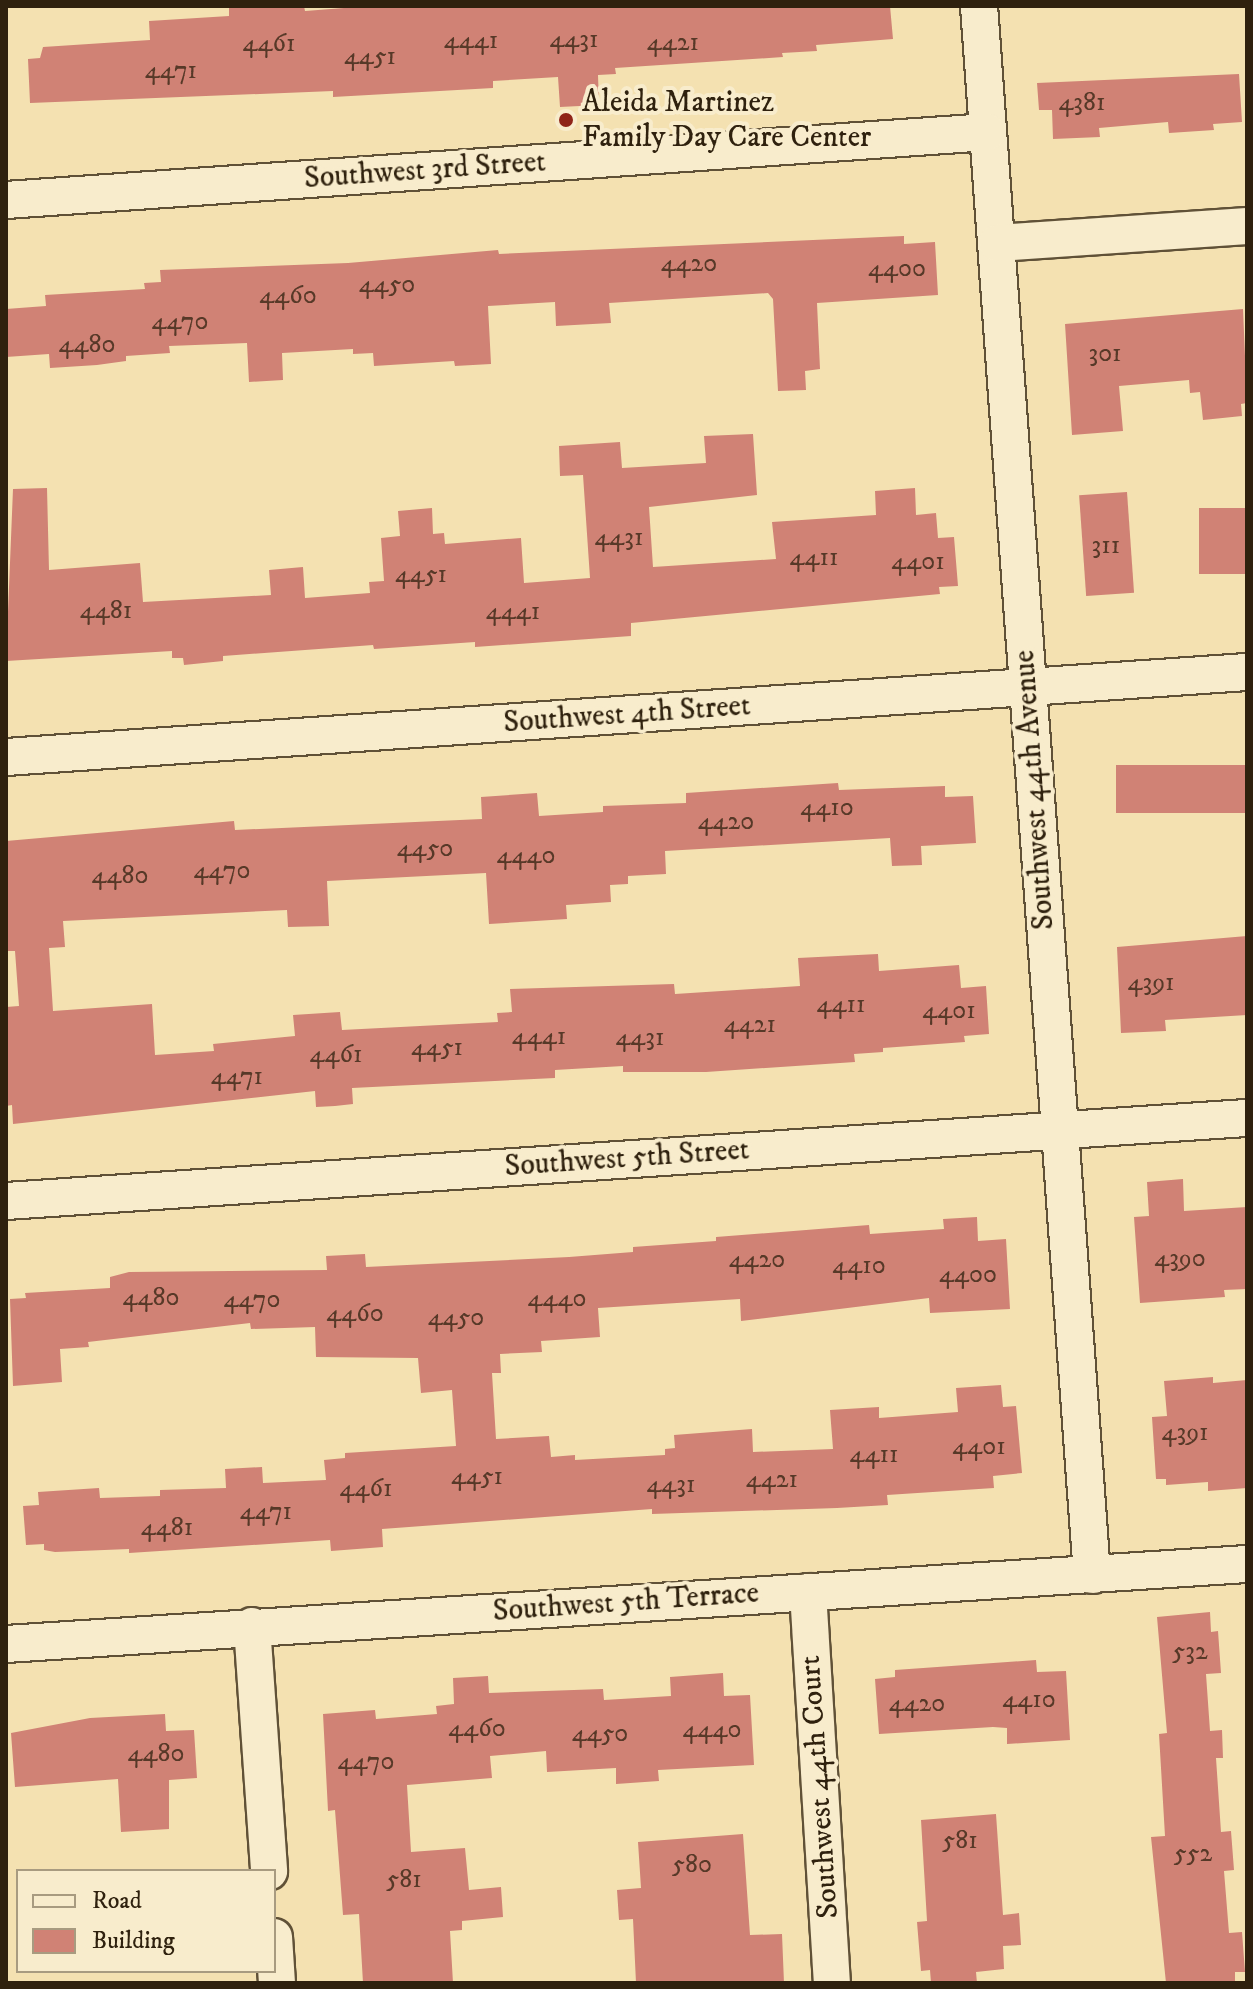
<!DOCTYPE html>
<style>
body{margin:0}
#map{position:relative;width:1253px;height:1989px;overflow:hidden;background:#f4e1b1;font-family:"IM FELL DW Pica",serif}
div>[style]{position:absolute}
.building>*{inset:0;background:#d08275;transform-origin:0 0}
.roads{filter:drop-shadow(2px 0 #605137) drop-shadow(-2px 0 #605137) drop-shadow(0 2px #605137) drop-shadow(0 -2px #605137)}
.street>*{height:36px;margin:-18px;padding:0 18px;transform-origin:18px;border-radius:18px;background:#f8eccc}
.dots>*{width:22px;height:22px;translate:-50% -50%;box-sizing:border-box;border:4px solid #f8eccc;border-radius:50%}
span{translate:-50% -50%;white-space:nowrap;text-align:center;line-height:1.15;-webkit-text-stroke:8px #f8eccc;paint-order:stroke}
.number-label{font-size:26px;color:#573928}
.number-label span{-webkit-text-stroke-width:0}
.poi-label{font-size:30px;color:#2f210e}
.left{translate:0 -50%;text-align:left}
.street-label{font-size:30px;color:#2f210e}
.frame{position:absolute;inset:0;border:8px solid #2f210e;pointer-events:none}
.legend{position:absolute;left:16px;top:1869px;width:260px;height:104px;box-sizing:border-box;background:#f8eccc;border:2px solid #a89b80;margin:0;padding:10px 14px;list-style:none;font-size:24px;color:#2f210e}
.legend li{display:flex;align-items:center;gap:16px;height:40px}
.legend b{width:40px;border:2px solid #a89b80}
</style>
<div id="map">
<div class="building">
<div style="clip-path:polygon(229px 6px,304px 6px,305px 11px,370px 6px,890px 6px,893px 39px,816px 45px,817px 51px,782px 53px,783px 57px,615px 68px,616px 74px,598px 75px,599px 105px,560px 107px,558px 77px,493px 81px,493px 88px,333px 97px,333px 91px,30px 103px,28px 59px,40px 58px,43px 47px,150px 40px,149px 21px,229px 16px)"></div>
<div style="clip-path:polygon(1239px 74px,1242px 122px,1213px 124px,1214px 130px,1169px 133px,1168px 122px,1099px 128px,1100px 137px,1053px 139px,1052px 110px,1039px 110px,1037px 83px)"></div>
<div style="clip-path:polygon(904px 236px,904px 244px,935px 242px,938px 295px,817px 303px,820px 369px,805px 371px,806px 390px,778px 391px,773px 299px,768px 293px,609px 303px,611px 323px,556px 326px,555px 302px,488px 306px,491px 364px,455px 366px,454px 361px,374px 366px,373px 353px,353px 354px,353px 349px,282px 353px,283px 380px,249px 382px,247px 343px,169px 346px,170px 353px,126px 356px,126px 361px,97px 365px,50px 368px,49px 354px,6px 357px,6px 309px,46px 306px,45px 295px,145px 289px,144px 283px,161px 282px,160px 270px,348px 263px,498px 250px,499px 254px)"></div>
<div style="clip-path:polygon(1243px 309px,1247px 403px,1241px 404px,1242px 416px,1203px 420px,1200px 392px,1190px 393px,1189px 380px,1119px 386px,1123px 431px,1072px 435px,1065px 324px)"></div>
<div style="clip-path:polygon(753px 434px,757px 495px,649px 507px,653px 567px,776px 559px,772px 522px,876px 515px,875px 491px,915px 488px,916px 515px,936px 513px,938px 538px,954px 537px,958px 586px,939px 587px,940px 594px,631px 623px,631px 636px,475px 647px,475px 642px,374px 649px,373px 645px,223px 656px,223px 661px,184px 665px,183px 658px,172px 658px,172px 651px,6px 661px,13px 489px,47px 488px,49px 570px,140px 563px,143px 602px,271px 595px,269px 570px,303px 567px,305px 598px,370px 593px,369px 582px,384px 581px,381px 538px,400px 536px,398px 511px,432px 508px,433px 534px,444px 533px,445px 544px,521px 538px,524px 583px,590px 578px,583px 475px,560px 476px,559px 446px,620px 442px,622px 468px,706px 463px,704px 436px)"></div>
<div style="left:1127px;top:492px;width:101px;height:48px;rotate:86deg"></div>
<div style="left:1247px;top:508px;width:66px;height:48px;rotate:90deg"></div>
<div style="left:1247px;top:765px;width:48px;height:131px;rotate:90deg"></div>
<div style="clip-path:polygon(838px 783px,839px 790px,945px 786px,945px 797px,973px 796px,976px 843px,921px 846px,922px 865px,892px 866px,890px 838px,665px 851px,666px 874px,628px 876px,628px 884px,610px 885px,611px 902px,566px 905px,567px 919px,489px 924px,486px 873px,327px 881px,329px 926px,288px 927px,287px 910px,63px 921px,65px 947px,49px 948px,53px 1011px,152px 1004px,155px 1055px,214px 1051px,213px 1044px,295px 1036px,293px 1015px,340px 1012px,342px 1030px,498px 1022px,497px 1013px,512px 1012px,510px 989px,674px 984px,675px 994px,800px 986px,798px 958px,878px 954px,879px 971px,959px 965px,961px 988px,986px 986px,989px 1034px,964px 1036px,965px 1042px,883px 1048px,883px 1052px,854px 1054px,855px 1062px,706px 1072px,623px 1072px,623px 1066px,555px 1070px,555px 1078px,352px 1088px,353px 1104px,335px 1106px,316px 1107px,315px 1091px,13px 1124px,12px 1105px,6px 1106px,6px 1007px,19px 1006px,15px 951px,6px 951px,6px 841px,234px 821px,235px 830px,482px 819px,481px 797px,537px 793px,539px 816px,603px 812px,603px 806px,686px 803px,686px 793px)"></div>
<div style="clip-path:polygon(1247px 936px,1247px 1015px,1165px 1020px,1166px 1031px,1121px 1033px,1117px 947px)"></div>
<div style="clip-path:polygon(1183px 1179px,1184px 1211px,1247px 1207px,1247px 1289px,1224px 1290px,1225px 1297px,1140px 1303px,1134px 1217px,1149px 1216px,1147px 1182px)"></div>
<div style="clip-path:polygon(977px 1217px,978px 1241px,1006px 1239px,1010px 1309px,930px 1313px,929px 1298px,741px 1321px,740px 1299px,598px 1308px,600px 1337px,541px 1341px,542px 1352px,500px 1354px,501px 1373px,492px 1373px,496px 1439px,549px 1436px,551px 1457px,575px 1455px,575px 1460px,665px 1455px,665px 1449px,675px 1448px,674px 1435px,752px 1429px,753px 1452px,833px 1449px,830px 1410px,879px 1407px,879px 1418px,958px 1412px,956px 1388px,1001px 1385px,1003px 1407px,1016px 1406px,1022px 1473px,993px 1476px,994px 1488px,887px 1495px,888px 1505px,837px 1508px,652px 1514px,652px 1509px,382px 1529px,383px 1547px,331px 1551px,330px 1540px,129px 1553px,129px 1549px,55px 1552px,44px 1550px,44px 1544px,26px 1545px,23px 1506px,39px 1505px,38px 1492px,99px 1488px,100px 1498px,160px 1496px,160px 1490px,226px 1488px,225px 1469px,262px 1467px,263px 1483px,326px 1480px,324px 1460px,345px 1458px,345px 1453px,456px 1446px,452px 1390px,421px 1393px,418px 1358px,316px 1357px,315px 1327px,251px 1329px,250px 1323px,88px 1342px,89px 1347px,60px 1349px,62px 1382px,13px 1386px,10px 1299px,26px 1298px,25px 1293px,110px 1288px,110px 1277px,129px 1272px,327px 1270px,326px 1256px,365px 1254px,366px 1267px,569px 1257px,633px 1252px,633px 1247px,716px 1241px,716px 1237px,869px 1225px,870px 1234px,944px 1229px,943px 1219px)"></div>
<div style="clip-path:polygon(1213px 1377px,1213px 1383px,1247px 1380px,1247px 1488px,1208px 1491px,1208px 1482px,1166px 1485px,1166px 1479px,1156px 1479px,1152px 1417px,1167px 1416px,1164px 1381px)"></div>
<div style="clip-path:polygon(1210px 1612px,1211px 1632px,1218px 1631px,1221px 1673px,1206px 1674px,1210px 1731px,1222px 1730px,1223px 1758px,1216px 1758px,1221px 1832px,1231px 1831px,1234px 1870px,1224px 1871px,1229px 1933px,1242px 1932px,1245px 1972px,1235px 1972px,1235px 1983px,1166px 1983px,1151px 1837px,1165px 1836px,1159px 1734px,1167px 1733px,1157px 1617px)"></div>
<div style="clip-path:polygon(1036px 1660px,1037px 1672px,1066px 1671px,1070px 1740px,1007px 1744px,1007px 1728px,993px 1727px,879px 1734px,875px 1679px,895px 1677px,895px 1670px)"></div>
<div style="clip-path:polygon(723px 1673px,724px 1696px,750px 1695px,754px 1765px,658px 1770px,659px 1781px,616px 1784px,616px 1768px,547px 1772px,546px 1751px,490px 1756px,492px 1778px,407px 1785px,411px 1852px,465px 1848px,469px 1890px,501px 1887px,503px 1917px,462px 1921px,462px 1930px,450px 1931px,453px 1983px,363px 1983px,359px 1914px,343px 1915px,335px 1810px,328px 1811px,323px 1714px,375px 1710px,376px 1719px,437px 1714px,436px 1706px,454px 1704px,453px 1678px,488px 1676px,489px 1693px,603px 1689px,604px 1700px,671px 1696px,670px 1677px)"></div>
<div style="clip-path:polygon(165px 1714px,166px 1731px,194px 1730px,197px 1778px,169px 1780px,169px 1829px,121px 1832px,118px 1779px,15px 1787px,11px 1733px,90px 1718px)"></div>
<div style="clip-path:polygon(996px 1814px,1003px 1915px,1019px 1913px,1021px 1945px,1003px 1946px,1004px 1969px,976px 1972px,977px 1983px,931px 1983px,930px 1970px,921px 1971px,917px 1922px,927px 1921px,921px 1820px)"></div>
<div style="clip-path:polygon(743px 1834px,750px 1935px,782px 1934px,784px 1983px,636px 1983px,633px 1919px,619px 1920px,617px 1890px,641px 1888px,638px 1842px)"></div>
</div>
<div class="roads">
<div class="street">
<div style="left:979px;top:6px;width:1573px;rotate:85.88deg"></div>
<div style="left:6px;top:200px;width:984px;rotate:-3.96deg"></div>
<div style="left:997px;top:243px;width:251px;rotate:-3.9deg"></div>
<div style="left:6px;top:757px;width:1244px;rotate:-3.92deg"></div>
<div style="left:6px;top:1201px;width:1244px;rotate:-3.83deg"></div>
<div style="left:808px;top:1592px;width:392px;rotate:86.5deg"></div>
<div style="left:252px;top:1626px;width:246px;rotate:86deg"></div>
<div style="left:6px;top:1644px;width:1244px;rotate:-3.69deg"></div>
<div style="left:274px;top:1937px;width:46px;rotate:86.3deg"></div>
</div>
</div>
<div class="dots">
<div style="left:566px;top:120px;background:#8f2418"></div>
</div>
<div class="number-label">
<span style="left:574px;top:40px">4431</span>
<span style="left:471px;top:41px">4441</span>
<span style="left:673px;top:43px">4421</span>
<span style="left:269px;top:44px">4461</span>
<span style="left:370px;top:57px">4451</span>
<span style="left:171px;top:71px">4471</span>
<span style="left:1082px;top:103px">4381</span>
<span style="left:689px;top:264px">4420</span>
<span style="left:897px;top:269px">4400</span>
<span style="left:387px;top:285px">4450</span>
<span style="left:288px;top:296px">4460</span>
<span style="left:180px;top:322px">4470</span>
<span style="left:87px;top:345px">4480</span>
<span style="left:1105px;top:354px">301</span>
<span style="left:619px;top:538px">4431</span>
<span style="left:1106px;top:546px">311</span>
<span style="left:814px;top:558px">4411</span>
<span style="left:918px;top:562px">4401</span>
<span style="left:421px;top:575px">4451</span>
<span style="left:106px;top:611px">4481</span>
<span style="left:513px;top:612px">4441</span>
<span style="left:827px;top:808px">4410</span>
<span style="left:726px;top:822px">4420</span>
<span style="left:425px;top:849px">4450</span>
<span style="left:526px;top:856px">4440</span>
<span style="left:222px;top:871px">4470</span>
<span style="left:120px;top:876px">4480</span>
<span style="left:1151px;top:983px">4391</span>
<span style="left:841px;top:1005px">4411</span>
<span style="left:949px;top:1011px">4401</span>
<span style="left:750px;top:1025px">4421</span>
<span style="left:539px;top:1037px">4441</span>
<span style="left:640px;top:1038px">4431</span>
<span style="left:437px;top:1048px">4451</span>
<span style="left:336px;top:1055px">4461</span>
<span style="left:237px;top:1077px">4471</span>
<span style="left:1180px;top:1259px">4390</span>
<span style="left:757px;top:1260px">4420</span>
<span style="left:859px;top:1266px">4410</span>
<span style="left:968px;top:1275px">4400</span>
<span style="left:151px;top:1298px">4480</span>
<span style="left:557px;top:1299px">4440</span>
<span style="left:252px;top:1300px">4470</span>
<span style="left:355px;top:1314px">4460</span>
<span style="left:456px;top:1318px">4450</span>
<span style="left:1185px;top:1433px">4391</span>
<span style="left:979px;top:1447px">4401</span>
<span style="left:874px;top:1455px">4411</span>
<span style="left:477px;top:1477px">4451</span>
<span style="left:772px;top:1480px">4421</span>
<span style="left:671px;top:1485px">4431</span>
<span style="left:366px;top:1489px">4461</span>
<span style="left:266px;top:1512px">4471</span>
<span style="left:167px;top:1528px">4481</span>
<span style="left:1190px;top:1652px">532</span>
<span style="left:1029px;top:1700px">4410</span>
<span style="left:917px;top:1704px">4420</span>
<span style="left:477px;top:1729px">4460</span>
<span style="left:712px;top:1730px">4440</span>
<span style="left:600px;top:1734px">4450</span>
<span style="left:156px;top:1754px">4480</span>
<span style="left:366px;top:1762px">4470</span>
<span style="left:960px;top:1841px">581</span>
<span style="left:1193px;top:1854px">552</span>
<span style="left:692px;top:1865px">580</span>
<span style="left:404px;top:1880px">581</span>
</div>
<div class="poi-label">
<span class="left" style="left:582px;top:120px">Aleida Martinez<br>Family Day Care Center</span>
</div>
<div class="street-label">
<span style="left:425px;top:171px;rotate:-4deg">Southwest 3rd Street</span>
<span style="left:627px;top:715px;rotate:-4deg">Southwest 4th Street</span>
<span style="left:1035px;top:790px;rotate:-94deg">Southwest 44th Avenue</span>
<span style="left:627px;top:1159px;rotate:-4deg">Southwest 5th Street</span>
<span style="left:626px;top:1603px;rotate:-4deg">Southwest 5th Terrace</span>
<span style="left:820px;top:1787px;rotate:-94deg">Southwest 44th Court</span>
</div>
<div class="frame"></div>
<ul class="legend">
<li><b style="height:10px;background:#f8eccc"></b>Road</li>
<li><b style="height:22px;background:#d08275"></b>Building</li>
</ul>
</div>
